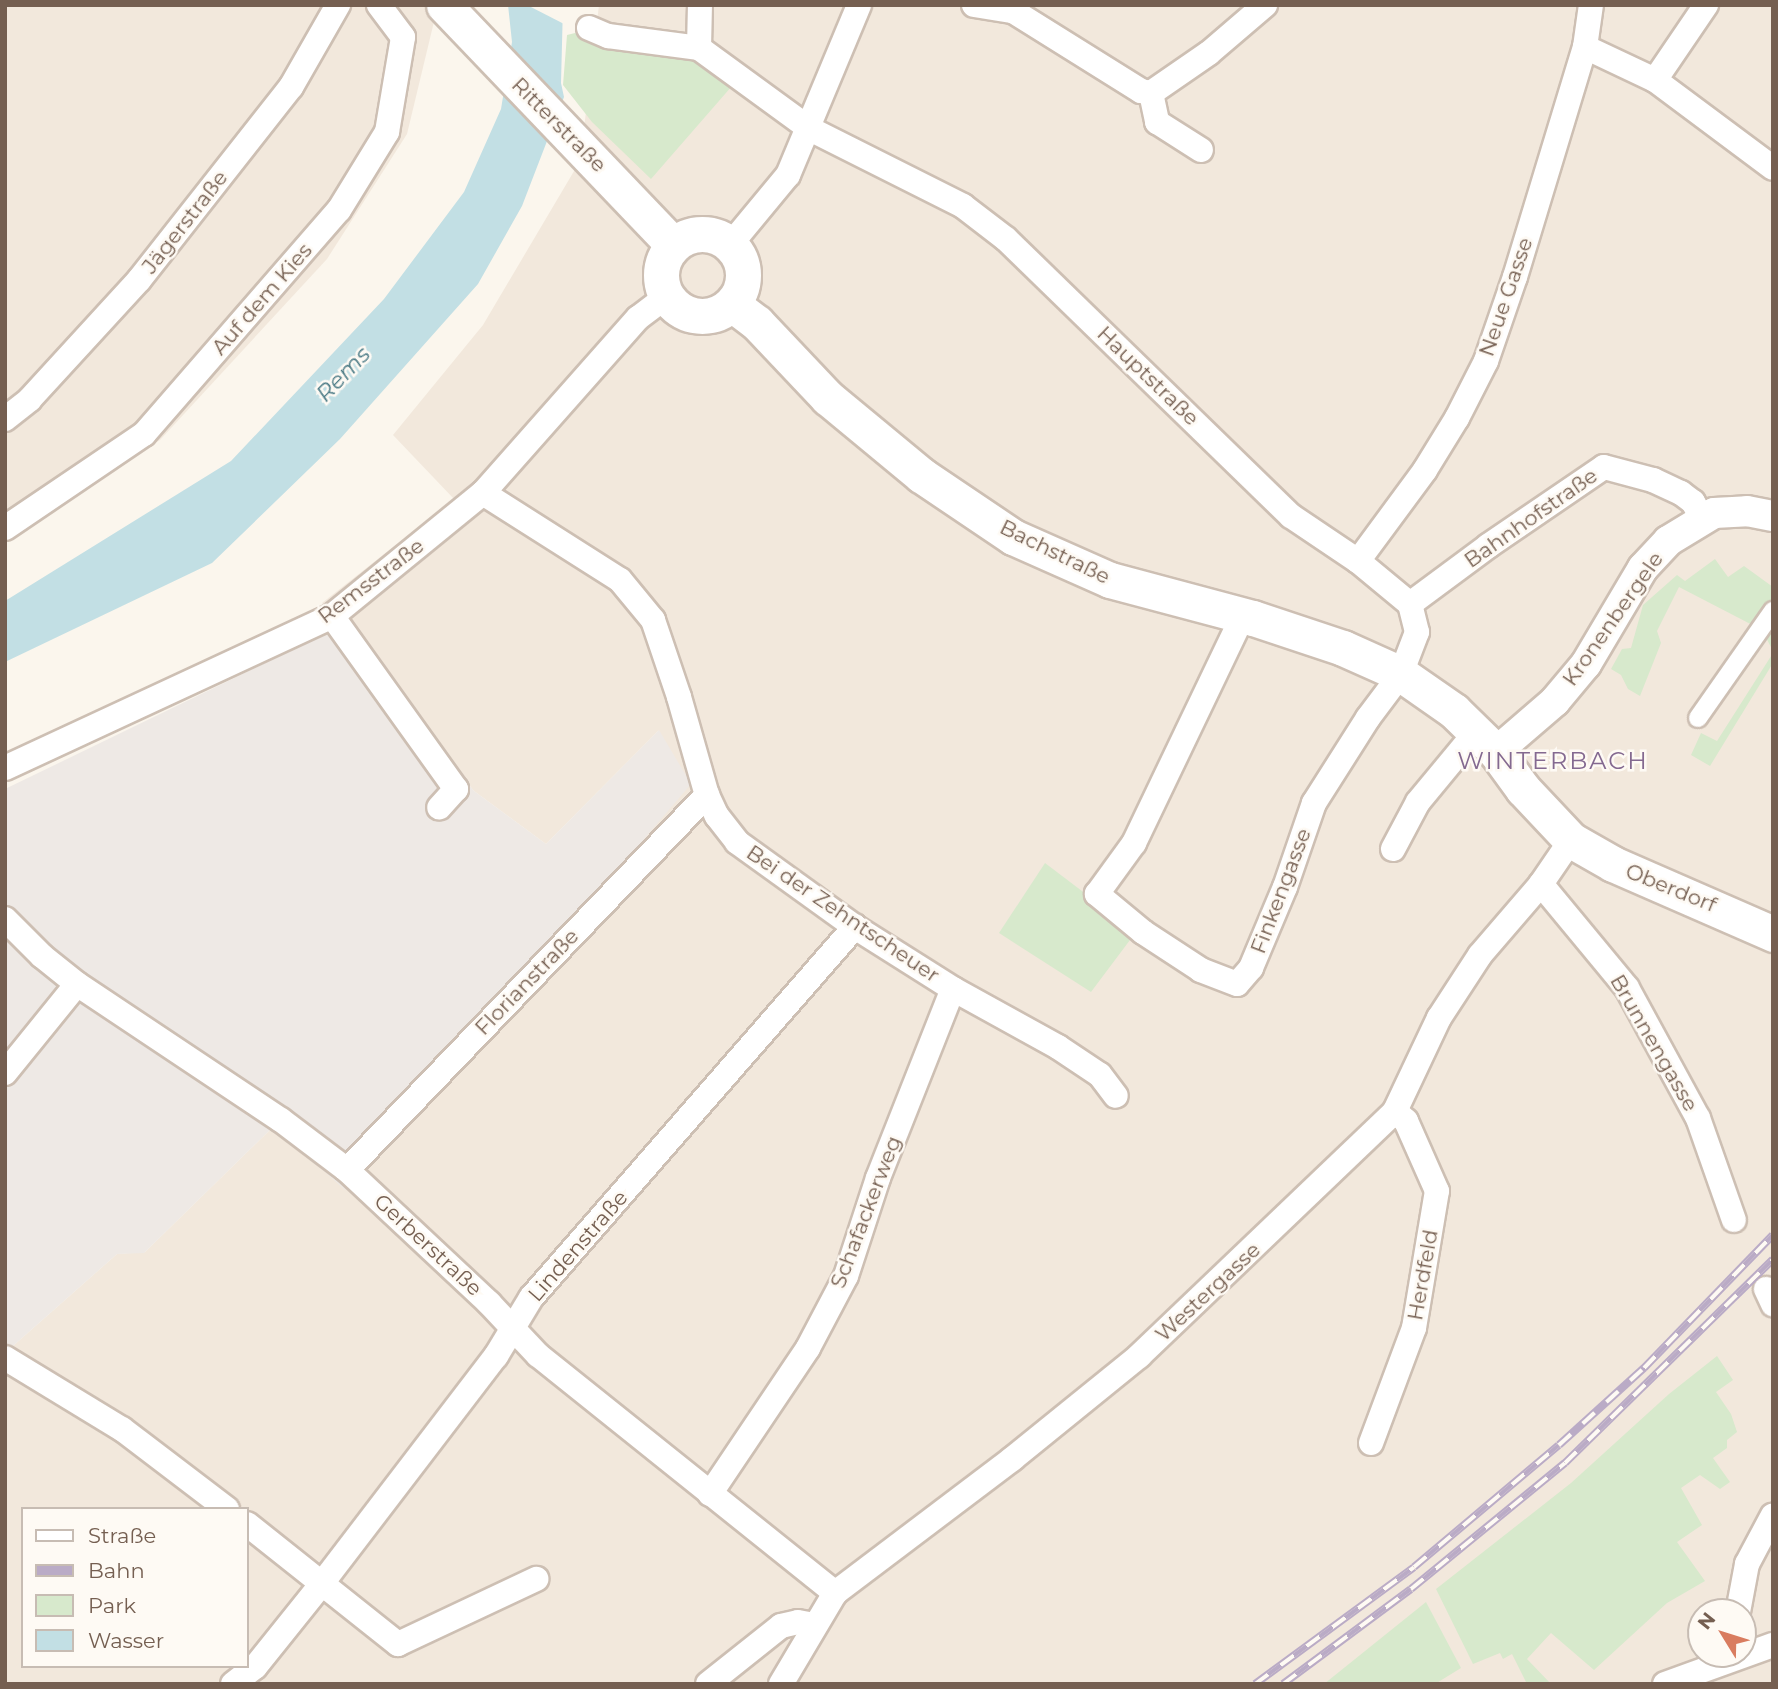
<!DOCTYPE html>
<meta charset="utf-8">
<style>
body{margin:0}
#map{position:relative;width:1778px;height:1689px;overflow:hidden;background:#fbf6ed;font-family:Montserrat,sans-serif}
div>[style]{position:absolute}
.residential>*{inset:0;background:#f2e8dc}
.industrial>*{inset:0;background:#eee9e5}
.green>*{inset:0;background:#d7e9cc}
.water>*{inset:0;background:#c2dfe4}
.pier>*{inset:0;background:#fbf6ed}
.roads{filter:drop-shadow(2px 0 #cdbfb3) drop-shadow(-2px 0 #cdbfb3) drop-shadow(0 2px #cdbfb3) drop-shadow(0 -2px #cdbfb3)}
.pedestrian>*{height:18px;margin:-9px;padding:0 9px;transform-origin:9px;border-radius:9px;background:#fff}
.minor>*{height:24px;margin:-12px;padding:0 12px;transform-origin:12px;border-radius:12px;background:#fff}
.tertiary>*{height:30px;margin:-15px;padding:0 15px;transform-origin:15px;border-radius:15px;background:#fff}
.secondary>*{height:35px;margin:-17.5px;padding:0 17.5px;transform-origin:17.5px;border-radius:17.5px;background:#fff}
.secondary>.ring{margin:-17.5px;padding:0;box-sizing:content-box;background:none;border:35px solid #fff;border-radius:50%}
.rail>*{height:8px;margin-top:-4px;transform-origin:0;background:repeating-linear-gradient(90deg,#fefaf4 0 16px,#baabc6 0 32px);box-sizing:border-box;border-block:2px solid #baabc6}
span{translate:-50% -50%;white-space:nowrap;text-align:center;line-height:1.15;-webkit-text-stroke:5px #fefaf4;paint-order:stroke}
.street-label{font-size:21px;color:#755f51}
.water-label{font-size:23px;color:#4c7b86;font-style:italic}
.quarter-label{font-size:24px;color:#846990;letter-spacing:2px}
.frame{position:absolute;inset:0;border:7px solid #755f51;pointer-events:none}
.legend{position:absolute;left:21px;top:1507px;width:228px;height:161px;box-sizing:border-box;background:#fefaf4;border:2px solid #c7bcb3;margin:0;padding:9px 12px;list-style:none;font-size:21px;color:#755f51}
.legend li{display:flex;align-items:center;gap:14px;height:35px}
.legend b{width:35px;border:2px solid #c7bcb3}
.north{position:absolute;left:1687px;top:1598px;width:70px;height:70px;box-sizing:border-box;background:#fefaf4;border:2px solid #c7bcb3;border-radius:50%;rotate:308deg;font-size:19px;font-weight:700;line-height:28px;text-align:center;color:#755f51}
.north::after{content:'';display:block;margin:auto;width:24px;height:32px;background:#d97c5f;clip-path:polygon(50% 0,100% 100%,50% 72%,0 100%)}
</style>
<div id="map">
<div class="residential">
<div style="clip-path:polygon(5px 5px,438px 5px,407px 134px,327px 259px,160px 440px,5px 537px)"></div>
<div style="clip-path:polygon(evenodd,599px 5px,1773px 5px,1773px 1684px,5px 1684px,5px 1353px,117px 1254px,145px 1252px,274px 1126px,345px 1189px,659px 730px,546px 844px,474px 791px,322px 603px,454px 499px,393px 435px,483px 325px,580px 161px,599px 5px,23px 1509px,247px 1509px,247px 1666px,23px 1666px,23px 1509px,599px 5px,1701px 1612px,1743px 1612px,1743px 1654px,1701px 1654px,1701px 1612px)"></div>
</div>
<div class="industrial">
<div style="clip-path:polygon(340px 627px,474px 791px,546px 844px,659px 730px,691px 784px,345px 1190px,274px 1126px,144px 1253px,117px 1254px,5px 1353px,5px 789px)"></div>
</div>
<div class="green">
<div style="clip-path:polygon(575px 33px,611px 50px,702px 58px,732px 86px,651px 179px,592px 122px,563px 85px,567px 35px)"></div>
<div style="clip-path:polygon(1715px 559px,1728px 577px,1744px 566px,1773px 587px,1773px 651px,1762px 630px,1679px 587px,1657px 631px,1661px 643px,1640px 696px,1628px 689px,1621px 675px,1611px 669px,1622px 649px,1631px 648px,1643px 605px,1677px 575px,1685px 581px)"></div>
<div style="clip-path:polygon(1773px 653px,1773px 663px,1710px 766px,1691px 755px,1701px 733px,1717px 741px)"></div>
<div style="clip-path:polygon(1045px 863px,1136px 932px,1091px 992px,999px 933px)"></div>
<div style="clip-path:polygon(1717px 1356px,1733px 1380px,1716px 1392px,1731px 1414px,1737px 1432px,1727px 1440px,1727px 1448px,1713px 1458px,1730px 1482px,1720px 1489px,1700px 1475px,1681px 1488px,1702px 1525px,1677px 1542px,1705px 1581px,1667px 1603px,1594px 1670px,1551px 1633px,1527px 1659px,1551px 1684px,1527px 1684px,1512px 1654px,1503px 1659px,1500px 1653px,1473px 1664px,1436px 1589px,1571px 1483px,1669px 1394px)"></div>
<div style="clip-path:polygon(1426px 1602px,1461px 1668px,1435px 1684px,1324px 1684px)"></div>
</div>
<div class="water">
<div style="clip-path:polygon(508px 5px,563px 5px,561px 83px,564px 97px,522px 206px,478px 284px,340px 439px,212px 563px,5px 662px,5px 601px,231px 461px,384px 299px,464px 192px,501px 109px,512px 42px)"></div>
</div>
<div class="pier">
<div style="clip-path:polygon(527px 5px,567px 7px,568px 26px)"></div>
</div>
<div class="roads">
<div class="pedestrian">
<div style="left:1698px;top:718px;width:131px;rotate:-55deg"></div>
</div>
<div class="minor">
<div style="left:974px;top:5px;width:39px;rotate:9deg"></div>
<div style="left:1013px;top:11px;width:151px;rotate:32deg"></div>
<div style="left:1141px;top:91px;width:10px;rotate:11deg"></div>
<div style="left:1151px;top:93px;width:70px;rotate:-34.6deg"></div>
<div style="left:1209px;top:53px;width:74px;rotate:-40.6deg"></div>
<div style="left:589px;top:28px;width:21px;rotate:23deg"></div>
<div style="left:608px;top:36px;width:92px;rotate:7.5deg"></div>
<div style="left:699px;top:48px;width:137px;rotate:36.1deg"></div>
<div style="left:810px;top:129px;width:171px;rotate:26.7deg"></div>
<div style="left:963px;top:206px;width:54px;rotate:37.5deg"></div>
<div style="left:1006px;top:239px;width:397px;rotate:44.2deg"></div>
<div style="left:1291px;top:516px;width:81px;rotate:33.9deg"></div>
<div style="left:1358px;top:561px;width:67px;rotate:39.6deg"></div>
<div style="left:1410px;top:604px;width:29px;rotate:76deg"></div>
<div style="left:1417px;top:632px;width:45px;rotate:110.9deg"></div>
<div style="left:1401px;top:674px;width:55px;rotate:126.9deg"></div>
<div style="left:1368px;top:718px;width:101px;rotate:122.4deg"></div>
<div style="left:1314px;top:803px;width:89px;rotate:109deg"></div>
<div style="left:1285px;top:887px;width:88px;rotate:112.8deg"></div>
<div style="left:1251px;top:968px;width:21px;rotate:131deg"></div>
<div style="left:1237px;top:984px;width:39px;rotate:-159deg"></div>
<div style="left:1201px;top:970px;width:69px;rotate:-146.8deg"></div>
<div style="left:1143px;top:932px;width:60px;rotate:-140.4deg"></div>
<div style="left:1097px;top:894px;width:63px;rotate:-54deg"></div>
<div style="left:1134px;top:843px;width:253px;rotate:-64.4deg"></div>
<div style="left:1585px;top:47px;width:77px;rotate:25.2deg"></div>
<div style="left:1655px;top:80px;width:147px;rotate:36.7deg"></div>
<div style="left:699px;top:48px;width:43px;rotate:-88.7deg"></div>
<div style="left:1655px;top:80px;width:91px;rotate:-55.8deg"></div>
<div style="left:1151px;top:93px;width:30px;rotate:78deg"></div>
<div style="left:1157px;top:122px;width:52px;rotate:32.5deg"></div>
<div style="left:730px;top:245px;width:91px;rotate:-50.4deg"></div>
<div style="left:788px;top:175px;width:184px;rotate:-67.3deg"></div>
<div style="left:5px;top:419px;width:31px;rotate:-38deg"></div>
<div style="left:29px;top:400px;width:163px;rotate:-47.5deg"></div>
<div style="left:139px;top:280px;width:246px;rotate:-51.8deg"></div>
<div style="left:291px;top:87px;width:95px;rotate:-60.2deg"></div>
<div style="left:483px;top:493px;width:162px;rotate:32.4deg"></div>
<div style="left:620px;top:580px;width:52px;rotate:50.5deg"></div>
<div style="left:653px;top:620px;width:81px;rotate:71.3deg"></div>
<div style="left:679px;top:697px;width:102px;rotate:74.1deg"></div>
<div style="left:707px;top:795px;width:23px;rotate:65deg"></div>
<div style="left:717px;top:816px;width:33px;rotate:52deg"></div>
<div style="left:737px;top:842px;width:145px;rotate:35.8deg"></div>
<div style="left:855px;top:927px;width:116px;rotate:32.3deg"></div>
<div style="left:953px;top:989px;width:120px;rotate:28.9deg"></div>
<div style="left:1058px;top:1047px;width:50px;rotate:33.7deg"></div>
<div style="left:1100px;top:1075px;width:26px;rotate:53deg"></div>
<div style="left:5px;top:528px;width:168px;rotate:-34.1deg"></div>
<div style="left:144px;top:434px;width:297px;rotate:-49deg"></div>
<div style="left:339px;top:210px;width:92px;rotate:-58.4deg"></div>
<div style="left:387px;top:132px;width:96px;rotate:-80.4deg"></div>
<div style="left:403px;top:37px;width:40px;rotate:-127deg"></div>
<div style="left:1358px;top:561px;width:113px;rotate:-53.6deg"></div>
<div style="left:1425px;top:470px;width:61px;rotate:-58.4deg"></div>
<div style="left:1457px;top:418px;width:64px;rotate:-63deg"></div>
<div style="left:1486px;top:361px;width:89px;rotate:-71deg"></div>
<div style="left:1515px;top:277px;width:240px;rotate:-73.1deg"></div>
<div style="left:1585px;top:47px;width:42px;rotate:-81.9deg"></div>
<div style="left:1410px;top:604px;width:97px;rotate:-36.6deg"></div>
<div style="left:1488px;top:546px;width:140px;rotate:-34.3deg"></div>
<div style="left:1604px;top:467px;width:51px;rotate:14.9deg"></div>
<div style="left:1653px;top:480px;width:31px;rotate:25deg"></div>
<div style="left:1681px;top:493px;width:15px;rotate:37deg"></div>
<div style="left:1693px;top:502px;width:18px;rotate:61deg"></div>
<div style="left:332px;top:616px;width:213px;rotate:54.4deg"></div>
<div style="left:456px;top:789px;width:25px;rotate:132deg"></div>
<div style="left:5px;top:768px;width:361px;rotate:-24.9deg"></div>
<div style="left:332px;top:616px;width:195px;rotate:-39.2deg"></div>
<div style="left:483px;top:493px;width:234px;rotate:-48.5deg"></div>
<div style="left:638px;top:318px;width:35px;rotate:-37deg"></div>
<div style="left:1393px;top:849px;width:53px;rotate:-62deg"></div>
<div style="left:1418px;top:802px;width:91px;rotate:-50.4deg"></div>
<div style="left:1541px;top:884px;width:135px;rotate:50.4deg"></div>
<div style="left:1627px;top:988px;width:148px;rotate:61.4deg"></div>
<div style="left:1698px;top:1118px;width:108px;rotate:70.6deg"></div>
<div style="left:5px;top:919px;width:52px;rotate:45deg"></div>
<div style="left:42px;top:956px;width:45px;rotate:38.7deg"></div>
<div style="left:77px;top:984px;width:245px;rotate:33.7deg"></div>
<div style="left:281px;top:1120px;width:83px;rotate:37.1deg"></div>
<div style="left:347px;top:1170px;width:195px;rotate:43.1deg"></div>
<div style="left:489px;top:1303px;width:71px;rotate:46.7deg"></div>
<div style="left:538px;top:1355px;width:381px;rotate:38.7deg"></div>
<div style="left:5px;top:1073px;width:114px;rotate:-51deg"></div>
<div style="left:347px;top:1170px;width:520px;rotate:-46.17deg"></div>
<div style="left:1766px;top:1289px;width:17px;rotate:65deg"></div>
<div style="left:5px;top:1358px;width:137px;rotate:31.3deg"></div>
<div style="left:122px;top:1429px;width:132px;rotate:37.3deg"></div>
<div style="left:1371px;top:1443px;width:123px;rotate:-69.5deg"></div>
<div style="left:1414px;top:1328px;width:139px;rotate:-80.5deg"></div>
<div style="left:1437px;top:1191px;width:77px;rotate:-113.9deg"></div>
<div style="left:1406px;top:1121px;width:15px;rotate:-138deg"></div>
<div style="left:710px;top:1494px;width:176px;rotate:-56.1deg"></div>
<div style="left:808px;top:1348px;width:81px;rotate:-62.2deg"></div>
<div style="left:846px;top:1276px;width:103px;rotate:-71.9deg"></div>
<div style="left:878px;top:1178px;width:203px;rotate:-68.4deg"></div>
<div style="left:247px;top:1524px;width:193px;rotate:38.5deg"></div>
<div style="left:398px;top:1644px;width:153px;rotate:-25.2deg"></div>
<div style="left:1738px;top:1612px;width:49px;rotate:-79.4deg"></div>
<div style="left:1747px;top:1564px;width:55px;rotate:-62deg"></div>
<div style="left:233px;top:1684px;width:28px;rotate:-38deg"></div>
<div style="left:255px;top:1667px;width:109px;rotate:-51.3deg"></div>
<div style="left:323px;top:1582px;width:285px;rotate:-52.6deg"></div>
<div style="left:496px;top:1356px;width:68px;rotate:-58.9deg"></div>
<div style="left:531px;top:1298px;width:493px;rotate:-48.9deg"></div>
<div style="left:708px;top:1684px;width:93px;rotate:-38.5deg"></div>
<div style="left:781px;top:1626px;width:17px;rotate:-13deg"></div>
<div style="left:798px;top:1622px;width:15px;rotate:11deg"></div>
<div style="left:781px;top:1684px;width:106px;rotate:-59.3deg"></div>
<div style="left:835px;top:1593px;width:222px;rotate:-37.1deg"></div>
<div style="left:1012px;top:1459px;width:164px;rotate:-39deg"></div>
<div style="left:1139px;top:1356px;width:354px;rotate:-43.7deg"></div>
<div style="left:1395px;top:1111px;width:103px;rotate:-64.7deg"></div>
<div style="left:1439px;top:1018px;width:75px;rotate:-56.9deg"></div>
<div style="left:1480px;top:955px;width:94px;rotate:-49.3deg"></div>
<div style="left:1541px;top:884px;width:53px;rotate:-55.7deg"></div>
<div style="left:1665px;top:1684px;width:115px;rotate:-19.9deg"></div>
</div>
<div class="tertiary">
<div style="left:1496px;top:752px;width:78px;rotate:-40.8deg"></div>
<div style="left:1555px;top:701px;width:48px;rotate:-50deg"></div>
<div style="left:1586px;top:664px;width:112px;rotate:-59.3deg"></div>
<div style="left:1643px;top:568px;width:37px;rotate:-47deg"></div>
<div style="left:1668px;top:541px;width:54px;rotate:-31.3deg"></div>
<div style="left:1714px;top:513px;width:33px;rotate:-3deg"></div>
<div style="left:1747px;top:511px;width:26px;rotate:11deg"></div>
</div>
<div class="secondary">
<div style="left:444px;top:5px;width:332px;rotate:46.3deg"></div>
<div class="ring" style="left:661px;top:234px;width:47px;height:47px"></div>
<div style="left:732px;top:304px;width:31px;rotate:37deg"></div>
<div style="left:757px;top:323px;width:103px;rotate:46.6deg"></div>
<div style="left:828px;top:398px;width:121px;rotate:39.6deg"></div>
<div style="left:921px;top:475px;width:111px;rotate:34deg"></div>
<div style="left:1013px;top:537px;width:106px;rotate:23.9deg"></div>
<div style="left:1110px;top:580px;width:148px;rotate:14.9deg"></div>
<div style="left:1253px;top:618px;width:95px;rotate:18.4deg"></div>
<div style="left:1343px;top:648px;width:64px;rotate:24.1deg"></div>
<div style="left:1401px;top:674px;width:65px;rotate:34.9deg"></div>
<div style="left:1454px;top:711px;width:59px;rotate:44.3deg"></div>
<div style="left:1496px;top:752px;width:46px;rotate:53.9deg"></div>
<div style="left:1523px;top:789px;width:70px;rotate:46.7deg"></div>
<div style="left:1571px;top:840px;width:48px;rotate:29.7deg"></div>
<div style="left:1613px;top:864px;width:175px;rotate:23.6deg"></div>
</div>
</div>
<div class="rail">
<div style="left:1255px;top:1684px;width:197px;rotate:-36.3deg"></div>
<div style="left:1414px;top:1567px;width:189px;rotate:-40.1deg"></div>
<div style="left:1559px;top:1445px;width:115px;rotate:-42.2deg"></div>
<div style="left:1644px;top:1368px;width:185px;rotate:-45.9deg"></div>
<div style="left:1283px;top:1684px;width:159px;rotate:-36.6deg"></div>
<div style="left:1411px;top:1589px;width:199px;rotate:-39.3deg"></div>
<div style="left:1565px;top:1463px;width:291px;rotate:-44.4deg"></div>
</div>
<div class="street-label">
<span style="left:559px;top:125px;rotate:45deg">Ritterstraße</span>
<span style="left:185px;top:222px;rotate:-52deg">Jägerstraße</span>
<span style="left:1506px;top:297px;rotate:-71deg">Neue Gasse</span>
<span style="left:262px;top:299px;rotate:-49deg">Auf dem Kies</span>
<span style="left:1148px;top:376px;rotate:44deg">Hauptstraße</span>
<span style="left:1531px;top:518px;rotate:-35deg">Bahnhofstraße</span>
<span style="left:1055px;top:552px;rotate:26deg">Bachstraße</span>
<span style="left:371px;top:581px;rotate:-37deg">Remsstraße</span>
<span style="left:1613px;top:619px;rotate:-55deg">Kronenbergele</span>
<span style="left:1671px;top:888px;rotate:22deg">Oberdorf</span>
<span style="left:1281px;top:891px;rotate:-69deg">Finkengasse</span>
<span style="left:843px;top:914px;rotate:34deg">Bei der Zehntscheuer</span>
<span style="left:527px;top:982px;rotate:-46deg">Florianstraße</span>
<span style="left:1654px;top:1043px;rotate:60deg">Brunnengasse</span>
<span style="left:866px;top:1212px;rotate:-69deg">Schafackerweg</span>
<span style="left:428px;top:1245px;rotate:43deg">Gerberstraße</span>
<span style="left:578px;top:1246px;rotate:-49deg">Lindenstraße</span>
<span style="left:1423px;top:1275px;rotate:-80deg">Herdfeld</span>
<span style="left:1208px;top:1292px;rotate:-43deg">Westergasse</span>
</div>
<div class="water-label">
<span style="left:343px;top:374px;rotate:-46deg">Rems</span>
</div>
<div class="quarter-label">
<span style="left:1553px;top:761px">WINTERBACH</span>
</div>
<div class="frame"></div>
<ul class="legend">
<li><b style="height:9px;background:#fff"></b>Straße</li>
<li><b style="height:9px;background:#baabc6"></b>Bahn</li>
<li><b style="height:19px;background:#d7e9cc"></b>Park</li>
<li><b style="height:19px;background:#c2dfe4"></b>Wasser</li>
</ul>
<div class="north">N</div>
</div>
